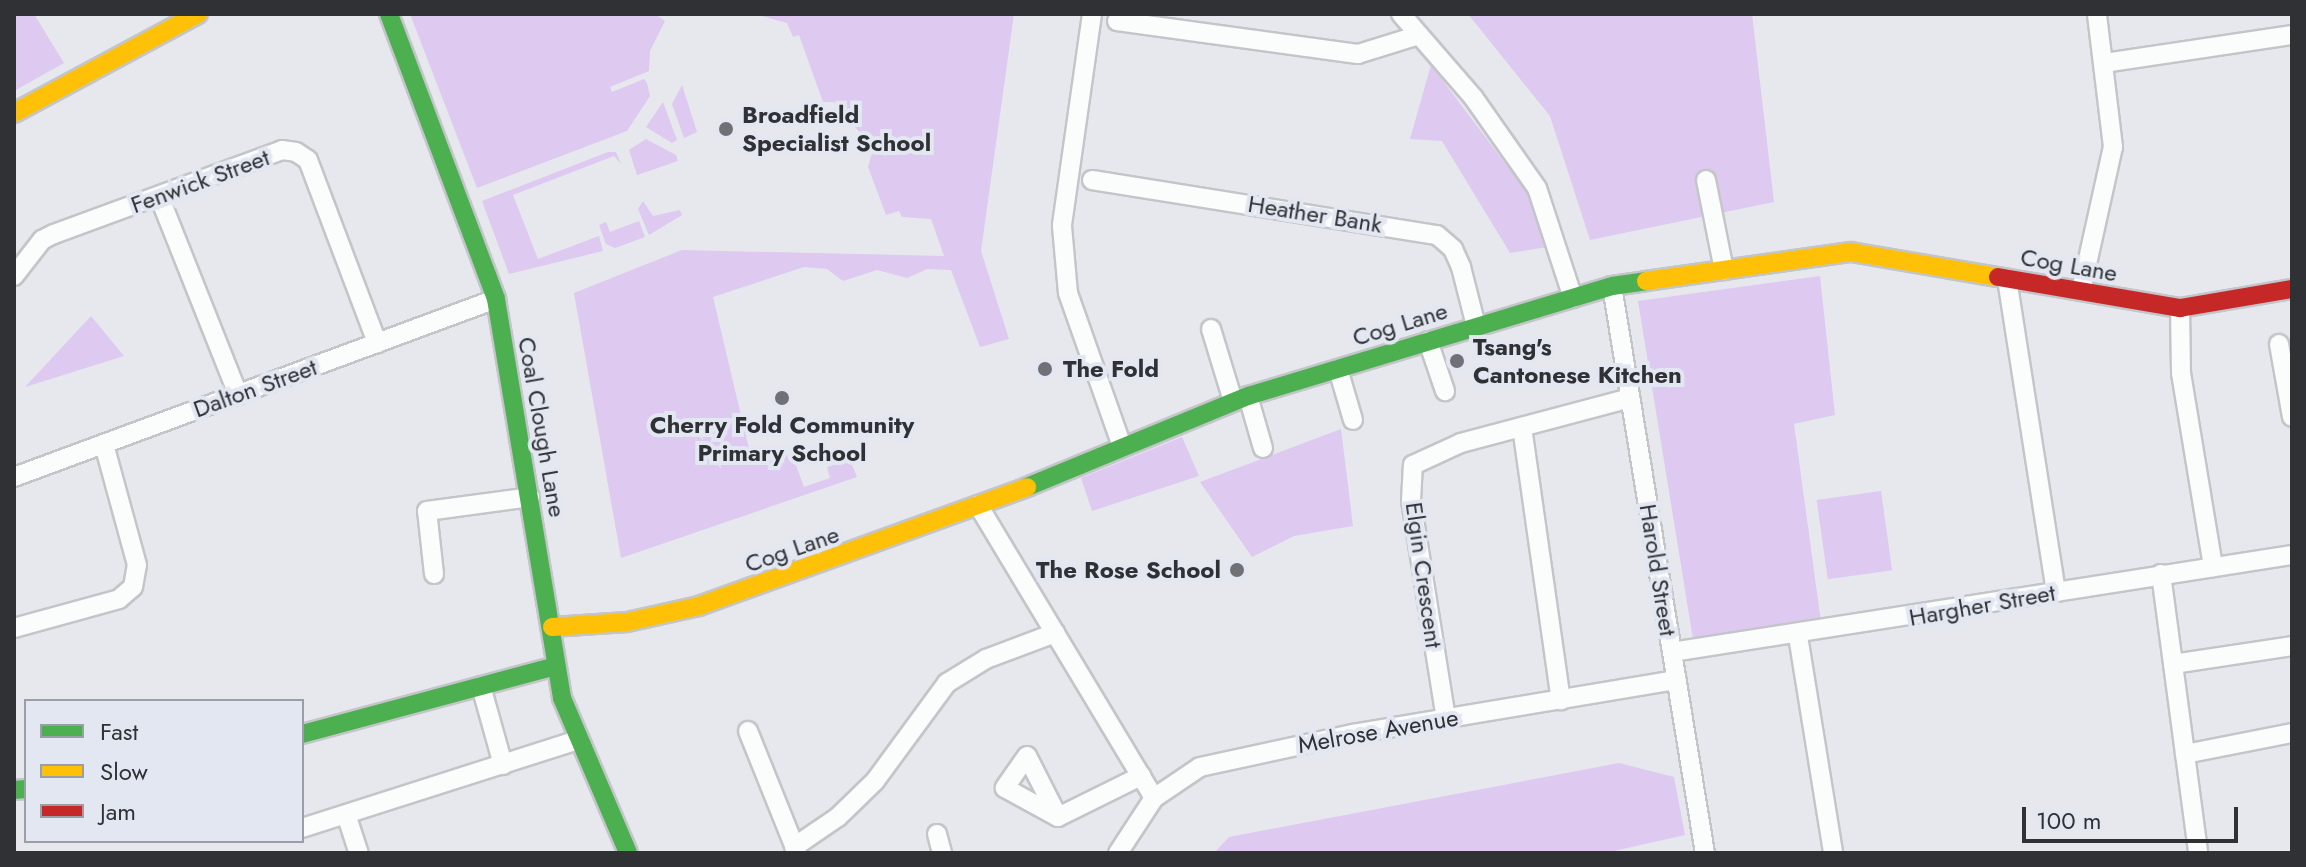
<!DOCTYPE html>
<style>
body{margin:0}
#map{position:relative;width:2306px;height:867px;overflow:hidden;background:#e6e8ee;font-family:Jost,sans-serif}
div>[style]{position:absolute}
.green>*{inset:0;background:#dec9f0;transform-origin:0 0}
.roads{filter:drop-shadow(2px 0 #c3c5c9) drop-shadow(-2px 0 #c3c5c9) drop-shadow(0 2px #c3c5c9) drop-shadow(0 -2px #c3c5c9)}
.street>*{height:18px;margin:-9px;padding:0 9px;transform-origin:9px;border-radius:9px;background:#fbfcfc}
.fast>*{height:18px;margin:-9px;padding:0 9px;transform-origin:9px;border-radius:9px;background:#4caf50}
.slow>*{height:18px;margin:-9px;padding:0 9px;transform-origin:9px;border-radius:9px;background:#ffc107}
.jam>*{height:18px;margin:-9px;padding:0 9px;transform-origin:9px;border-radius:9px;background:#c62828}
.dots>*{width:22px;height:22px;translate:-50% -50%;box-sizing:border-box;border:4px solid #e2e7f1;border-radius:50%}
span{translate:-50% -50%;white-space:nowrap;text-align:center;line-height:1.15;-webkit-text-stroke:8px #e2e7f1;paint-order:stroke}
.poi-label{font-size:24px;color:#2f3135;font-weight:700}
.left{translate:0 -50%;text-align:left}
.right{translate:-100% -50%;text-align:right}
.street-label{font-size:24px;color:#2f3135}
.frame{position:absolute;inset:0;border:16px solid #2f3135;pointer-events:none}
.legend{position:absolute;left:24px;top:699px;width:280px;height:144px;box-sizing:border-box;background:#e2e7f1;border:2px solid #9a9ea6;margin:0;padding:10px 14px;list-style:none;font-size:24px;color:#2f3135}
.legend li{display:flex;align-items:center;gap:16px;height:40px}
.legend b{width:40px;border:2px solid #9a9ea6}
.scale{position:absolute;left:2022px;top:807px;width:216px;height:36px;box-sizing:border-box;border:4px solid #2f3135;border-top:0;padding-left:10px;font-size:24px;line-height:28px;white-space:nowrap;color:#2f3135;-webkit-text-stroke:6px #e2e7f1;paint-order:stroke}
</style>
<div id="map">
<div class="green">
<div style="clip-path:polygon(14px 14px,34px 14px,64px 63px,14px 91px)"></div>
<div style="clip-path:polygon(410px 14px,655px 14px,665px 21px,650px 51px,649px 71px,610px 87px,612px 92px,644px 79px,647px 83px,650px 96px,627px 131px,477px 188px)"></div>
<div style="clip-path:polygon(755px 14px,1014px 14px,981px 251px,1009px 339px,980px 347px,951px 270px,927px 269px,907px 278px,877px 270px,843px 281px,827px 269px,804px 267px,713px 297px,752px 462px,792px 454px,804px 487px,830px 478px,827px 467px,850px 460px,857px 477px,621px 558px,574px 293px,682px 250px,944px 256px,931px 219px,902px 217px,899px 211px,886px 215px,868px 167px,872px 153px,883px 147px,877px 139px,860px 133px,834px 102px,823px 102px,799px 35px,793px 37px,787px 23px)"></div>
<div style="clip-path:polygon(1468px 14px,1752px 14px,1774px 202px,1590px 240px,1550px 116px)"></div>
<div style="clip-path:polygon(1431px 65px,1526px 191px,1548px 247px,1510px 253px,1442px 141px,1410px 139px)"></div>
<div style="clip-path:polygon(682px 85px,697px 132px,684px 138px,672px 104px)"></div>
<div style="clip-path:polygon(663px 102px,677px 140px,672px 143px,646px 127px)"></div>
<div style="clip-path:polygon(646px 139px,676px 155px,678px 161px,637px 175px,629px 150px)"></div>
<div style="clip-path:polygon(608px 152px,616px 152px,621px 164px,614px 156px,513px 195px,538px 259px,599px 236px,603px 251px,509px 274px,482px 201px)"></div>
<div style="clip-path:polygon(643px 201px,653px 216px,680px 210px,682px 215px,649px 235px,638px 209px)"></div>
<div style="clip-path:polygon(639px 221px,645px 237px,615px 248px,606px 244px,599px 225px,606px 222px,610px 232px)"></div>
<div style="clip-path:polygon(1820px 276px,1835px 415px,1794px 424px,1821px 622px,1693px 639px,1638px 301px)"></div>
<div style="clip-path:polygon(91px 316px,124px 356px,25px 387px)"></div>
<div style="clip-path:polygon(1341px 429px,1353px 526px,1294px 536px,1252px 557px,1200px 482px)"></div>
<div style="clip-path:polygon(1182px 437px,1199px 476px,1092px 511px,1081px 478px)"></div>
<div style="left:1881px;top:491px;width:80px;height:65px;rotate:82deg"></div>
<div style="clip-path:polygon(1619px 763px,1674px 777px,1685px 835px,1605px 853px,1214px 853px,1229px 837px)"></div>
</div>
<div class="roads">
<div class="street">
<div style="left:1092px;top:14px;width:214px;rotate:98.1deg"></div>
<div style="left:1062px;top:226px;width:67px;rotate:84.9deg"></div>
<div style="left:1068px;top:293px;width:162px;rotate:70.6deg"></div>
<div style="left:1401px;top:14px;width:110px;rotate:49.1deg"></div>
<div style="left:1473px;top:97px;width:111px;rotate:54.9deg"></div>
<div style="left:1537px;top:188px;width:116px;rotate:71.9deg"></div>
<div style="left:1117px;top:21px;width:243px;rotate:7.8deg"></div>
<div style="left:1358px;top:54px;width:64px;rotate:-17.3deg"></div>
<div style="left:2104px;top:63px;width:190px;rotate:-8.5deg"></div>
<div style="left:1092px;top:180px;width:349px;rotate:9.1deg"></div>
<div style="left:1437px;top:235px;width:21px;rotate:41deg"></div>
<div style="left:1453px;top:249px;width:20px;rotate:66deg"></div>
<div style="left:1461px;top:267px;width:61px;rotate:75.7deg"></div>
<div style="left:1706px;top:180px;width:92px;rotate:78.7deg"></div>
<div style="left:159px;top:196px;width:214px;rotate:68.3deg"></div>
<div style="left:14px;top:276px;width:46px;rotate:-52.1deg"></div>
<div style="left:42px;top:240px;width:13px;rotate:-27deg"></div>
<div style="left:54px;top:234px;width:243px;rotate:-20.2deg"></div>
<div style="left:282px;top:150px;width:14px;rotate:8deg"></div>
<div style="left:296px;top:152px;width:14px;rotate:34deg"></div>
<div style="left:308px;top:160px;width:196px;rotate:69.3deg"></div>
<div style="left:2007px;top:279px;width:317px;rotate:81.1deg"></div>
<div style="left:1612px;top:286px;width:575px;rotate:80.69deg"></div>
<div style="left:2081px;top:291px;width:148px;rotate:-77.5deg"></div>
<div style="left:2113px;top:147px;width:134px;rotate:-96.9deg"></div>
<div style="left:2180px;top:308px;width:65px;rotate:89.1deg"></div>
<div style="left:2181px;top:373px;width:197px;rotate:80.6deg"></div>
<div style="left:1211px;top:329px;width:75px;rotate:73deg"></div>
<div style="left:1428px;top:341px;width:53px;rotate:71.2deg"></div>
<div style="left:2279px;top:344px;width:74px;rotate:79.9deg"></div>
<div style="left:1338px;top:369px;width:53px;rotate:73.6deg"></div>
<div style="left:1248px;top:396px;width:54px;rotate:73.9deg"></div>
<div style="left:1522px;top:427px;width:276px;rotate:81.9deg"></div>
<div style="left:14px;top:477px;width:514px;rotate:-20.27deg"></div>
<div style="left:978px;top:505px;width:342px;rotate:59deg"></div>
<div style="left:434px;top:574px;width:63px;rotate:-96.3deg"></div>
<div style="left:427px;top:511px;width:104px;rotate:-7.7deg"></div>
<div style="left:2161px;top:574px;width:281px;rotate:82.4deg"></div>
<div style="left:14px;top:628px;width:109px;rotate:-15.4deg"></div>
<div style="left:119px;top:599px;width:18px;rotate:-41deg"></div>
<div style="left:133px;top:587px;width:22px;rotate:-80deg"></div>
<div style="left:137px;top:565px;width:125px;rotate:-105.3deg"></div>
<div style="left:1798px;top:636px;width:220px;rotate:80.8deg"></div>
<div style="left:1672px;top:652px;width:628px;rotate:-8.89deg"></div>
<div style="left:2173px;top:664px;width:120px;rotate:-8.6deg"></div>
<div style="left:481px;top:686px;width:82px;rotate:74.4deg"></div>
<div style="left:1446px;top:719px;width:221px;rotate:-99.1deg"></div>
<div style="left:1411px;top:501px;width:36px;rotate:-87deg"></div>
<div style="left:1413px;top:465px;width:53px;rotate:-24.6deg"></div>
<div style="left:1461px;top:443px;width:175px;rotate:-14.9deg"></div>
<div style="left:748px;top:731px;width:131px;rotate:68.1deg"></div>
<div style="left:2185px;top:754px;width:109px;rotate:-11.1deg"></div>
<div style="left:347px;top:817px;width:38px;rotate:72deg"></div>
<div style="left:1058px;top:817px;width:68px;rotate:-116.9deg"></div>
<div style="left:1027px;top:756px;width:39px;rotate:125deg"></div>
<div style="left:1005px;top:788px;width:60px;rotate:28.7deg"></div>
<div style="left:1058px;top:817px;width:93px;rotate:-26.3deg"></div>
<div style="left:302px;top:828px;width:290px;rotate:-17.7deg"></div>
<div style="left:937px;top:834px;width:20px;rotate:75deg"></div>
<div style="left:794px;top:847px;width:53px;rotate:-34.3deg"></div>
<div style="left:838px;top:817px;width:52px;rotate:-44.2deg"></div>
<div style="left:875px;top:781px;width:122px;rotate:-53.7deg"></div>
<div style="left:947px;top:683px;width:46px;rotate:-31.6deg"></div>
<div style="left:986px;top:659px;width:74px;rotate:-20.6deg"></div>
<div style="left:1118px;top:853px;width:66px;rotate:-56.8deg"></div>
<div style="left:1154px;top:798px;width:55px;rotate:-34deg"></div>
<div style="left:1200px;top:767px;width:157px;rotate:-12.2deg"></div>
<div style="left:1353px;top:734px;width:328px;rotate:-9.5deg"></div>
</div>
<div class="fast">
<div style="left:389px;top:14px;width:304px;rotate:69.4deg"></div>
<div style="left:496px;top:299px;width:404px;rotate:80.6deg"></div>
<div style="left:562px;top:698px;width:168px;rotate:66.9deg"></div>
<div style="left:1027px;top:487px;width:239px;rotate:-22.4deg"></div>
<div style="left:1248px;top:396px;width:380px;rotate:-16.8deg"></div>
<div style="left:1612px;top:286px;width:34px;rotate:-8deg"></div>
<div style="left:302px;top:734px;width:263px;rotate:-15deg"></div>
<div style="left:14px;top:790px;width:12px;rotate:-5deg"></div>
</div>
<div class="slow">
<div style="left:14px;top:113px;width:209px;rotate:-28.3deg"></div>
<div style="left:1646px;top:281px;width:207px;rotate:-8.1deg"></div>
<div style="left:1851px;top:252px;width:149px;rotate:9.7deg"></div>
<div style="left:552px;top:627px;width:75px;rotate:-3.8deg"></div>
<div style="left:627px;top:622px;width:74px;rotate:-12.5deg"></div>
<div style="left:699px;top:606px;width:349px;rotate:-19.9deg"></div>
</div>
<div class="jam">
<div style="left:1998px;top:277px;width:185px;rotate:9.7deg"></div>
<div style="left:2180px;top:308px;width:114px;rotate:-9.6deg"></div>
</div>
</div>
<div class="dots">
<div style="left:726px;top:129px;background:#6f7176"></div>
<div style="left:1457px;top:361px;background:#6f7176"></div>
<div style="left:1045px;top:369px;background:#6f7176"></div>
<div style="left:782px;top:398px;background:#6f7176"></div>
<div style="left:1237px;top:570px;background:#6f7176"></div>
</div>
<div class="poi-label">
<span class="left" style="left:742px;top:129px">Broadfield<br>Specialist School</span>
<span class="left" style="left:1473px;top:361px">Tsang's<br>Cantonese Kitchen</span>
<span class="left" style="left:1063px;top:369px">The Fold</span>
<span style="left:782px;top:439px">Cherry Fold Community<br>Primary School</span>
<span class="right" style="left:1221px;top:570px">The Rose School</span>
</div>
<div class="street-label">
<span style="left:200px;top:181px;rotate:-20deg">Fenwick Street</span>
<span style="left:1315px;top:214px;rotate:9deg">Heather Bank</span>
<span style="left:2069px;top:265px;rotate:10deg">Cog Lane</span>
<span style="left:1400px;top:324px;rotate:-17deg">Cog Lane</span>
<span style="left:255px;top:388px;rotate:-20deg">Dalton Street</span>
<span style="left:542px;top:427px;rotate:80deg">Coal Clough Lane</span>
<span style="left:792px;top:549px;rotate:-19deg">Cog Lane</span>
<span style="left:1658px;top:570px;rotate:81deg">Harold Street</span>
<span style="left:1424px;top:575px;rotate:82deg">Elgin Crescent</span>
<span style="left:1982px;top:605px;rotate:-10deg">Hargher Street</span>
<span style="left:1378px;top:731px;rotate:-10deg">Melrose Avenue</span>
</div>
<div class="frame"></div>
<ul class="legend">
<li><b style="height:10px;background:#4caf50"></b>Fast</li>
<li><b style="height:10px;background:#ffc107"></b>Slow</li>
<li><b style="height:10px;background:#c62828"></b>Jam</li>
</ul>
<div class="scale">100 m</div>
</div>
